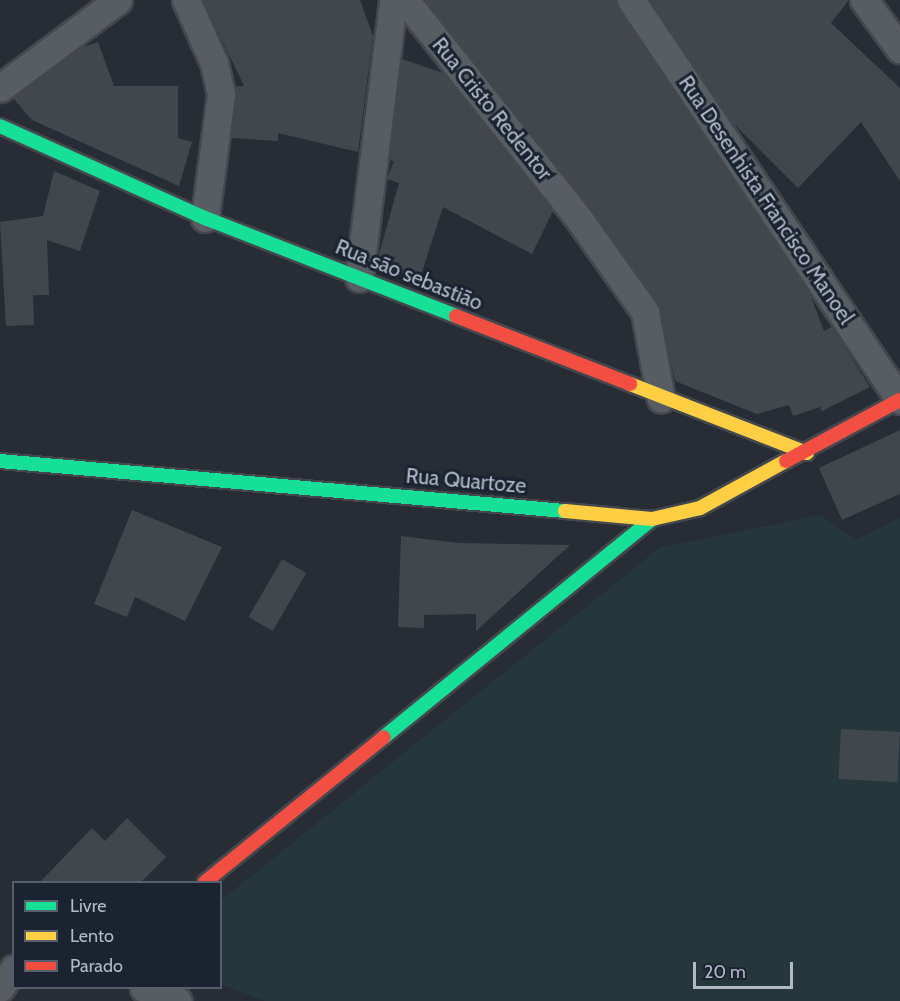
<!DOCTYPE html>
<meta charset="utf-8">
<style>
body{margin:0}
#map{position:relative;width:900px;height:1001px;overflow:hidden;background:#282d35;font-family:Cabin,sans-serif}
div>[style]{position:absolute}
.green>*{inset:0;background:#25373b}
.building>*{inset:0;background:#42474e;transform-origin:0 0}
.roads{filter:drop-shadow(2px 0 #44484e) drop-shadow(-2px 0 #44484e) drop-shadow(0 2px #44484e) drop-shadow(0 -2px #44484e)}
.street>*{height:27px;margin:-13.5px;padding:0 13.5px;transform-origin:13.5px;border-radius:13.5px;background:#585c63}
.fast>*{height:14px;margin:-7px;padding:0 7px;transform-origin:7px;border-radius:7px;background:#16e098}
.slow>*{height:14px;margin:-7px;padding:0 7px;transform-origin:7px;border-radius:7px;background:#ffcf43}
.jam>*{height:14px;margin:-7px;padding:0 7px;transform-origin:7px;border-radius:7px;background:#f24e42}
span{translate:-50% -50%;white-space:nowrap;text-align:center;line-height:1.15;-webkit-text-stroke:6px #1b2330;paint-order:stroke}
.street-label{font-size:21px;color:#b1b9c7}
.legend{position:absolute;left:12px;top:881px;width:210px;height:108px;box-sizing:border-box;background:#1b2330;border:2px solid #575f6c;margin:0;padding:8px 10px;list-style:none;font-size:18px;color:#b1b9c7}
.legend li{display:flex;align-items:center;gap:12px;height:30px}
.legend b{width:30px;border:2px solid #575f6c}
.scale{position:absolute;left:693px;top:962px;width:100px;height:27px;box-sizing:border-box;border:3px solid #b1b9c7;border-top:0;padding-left:8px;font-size:18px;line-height:21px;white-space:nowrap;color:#b1b9c7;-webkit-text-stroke:4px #1b2330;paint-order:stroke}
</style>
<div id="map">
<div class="green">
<div style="clip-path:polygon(820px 515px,856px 540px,900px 518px,900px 1001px,265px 1001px,221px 984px,220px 901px,659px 548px)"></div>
</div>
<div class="building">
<div style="clip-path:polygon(203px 0,360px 0,373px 36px,358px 152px,278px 133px,278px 141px,231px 138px,235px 86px,244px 86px)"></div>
<div style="clip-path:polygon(425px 0,615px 0,810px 294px,824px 331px,832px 327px,870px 387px,822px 411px,820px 407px,793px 416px,789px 405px,757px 414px,675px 381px,658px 303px,591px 209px)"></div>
<div style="clip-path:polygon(650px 0,849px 0,831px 23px,900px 88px,900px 181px,861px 122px,798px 188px,731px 121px)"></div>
<div style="clip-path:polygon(98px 42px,114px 86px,178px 86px,178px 138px,192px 142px,179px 186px,32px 120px,13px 98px,80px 48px)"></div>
<div style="clip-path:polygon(402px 59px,443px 73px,553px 211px,532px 254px,443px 207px,419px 281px,376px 265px,399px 183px,387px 179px,394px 161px,389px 160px)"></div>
<div style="clip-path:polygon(54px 171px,100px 191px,80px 251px,47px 240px,49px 295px,33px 295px,34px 325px,6px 326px,0 222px,43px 216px)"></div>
<div style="clip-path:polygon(900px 430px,900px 494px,842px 520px,819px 468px)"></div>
<div style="clip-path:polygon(132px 510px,222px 547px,185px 621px,135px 597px,127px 617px,94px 604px)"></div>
<div style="clip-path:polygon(401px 536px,459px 543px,570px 545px,476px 631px,476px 614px,424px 615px,424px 628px,398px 627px)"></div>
<div style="left:282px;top:559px;width:28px;height:67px;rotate:30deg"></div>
<div style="left:841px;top:729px;width:59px;height:50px;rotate:3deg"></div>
<div style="clip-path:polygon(127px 818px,166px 857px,141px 882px,40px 882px,92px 828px,105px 841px)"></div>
</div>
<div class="roads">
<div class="street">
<div style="left:186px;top:0;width:69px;rotate:66deg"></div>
<div style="left:214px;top:63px;width:32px;rotate:77deg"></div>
<div style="left:221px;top:94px;width:125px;rotate:97.4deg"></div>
<div style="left:405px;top:0;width:280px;rotate:51.5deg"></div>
<div style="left:579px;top:219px;width:114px;rotate:54.6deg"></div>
<div style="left:645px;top:312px;width:88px;rotate:79.6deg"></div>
<div style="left:631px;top:0;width:482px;rotate:56.1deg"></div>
<div style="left:864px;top:0;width:61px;rotate:53.7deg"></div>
<div style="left:0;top:88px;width:147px;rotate:-36.7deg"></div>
<div style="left:359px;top:278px;width:280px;rotate:-83deg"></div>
<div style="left:0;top:988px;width:24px;rotate:-54deg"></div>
<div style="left:144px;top:988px;width:36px;rotate:21deg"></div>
</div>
<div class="fast">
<div style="left:0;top:126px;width:225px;rotate:24.2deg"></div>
<div style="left:205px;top:218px;width:269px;rotate:21.3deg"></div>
<div style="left:0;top:461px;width:567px;rotate:5.06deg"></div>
<div style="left:384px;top:737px;width:345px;rotate:-39.1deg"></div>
</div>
<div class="slow">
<div style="left:630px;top:384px;width:190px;rotate:21.3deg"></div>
<div style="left:565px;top:511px;width:87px;rotate:5.3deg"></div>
<div style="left:652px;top:519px;width:49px;rotate:-12.9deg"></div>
<div style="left:700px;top:508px;width:98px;rotate:-28.7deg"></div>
</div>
<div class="jam">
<div style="left:456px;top:316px;width:187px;rotate:21.3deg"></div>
<div style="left:786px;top:461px;width:129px;rotate:-28.2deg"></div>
<div style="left:205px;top:882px;width:230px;rotate:-39deg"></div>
</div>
</div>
<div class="street-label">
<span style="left:492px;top:109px;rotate:51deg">Rua Cristo Redentor</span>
<span style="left:766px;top:200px;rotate:56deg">Rua Desenhista Francisco Manoel</span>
<span style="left:409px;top:275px;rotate:22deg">Rua são sebastião</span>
<span style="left:466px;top:481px;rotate:5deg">Rua Quartoze</span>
</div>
<ul class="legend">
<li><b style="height:8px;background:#16e098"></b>Livre</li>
<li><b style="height:8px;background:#ffcf43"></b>Lento</li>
<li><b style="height:8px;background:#f24e42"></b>Parado</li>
</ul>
<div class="scale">20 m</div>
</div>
